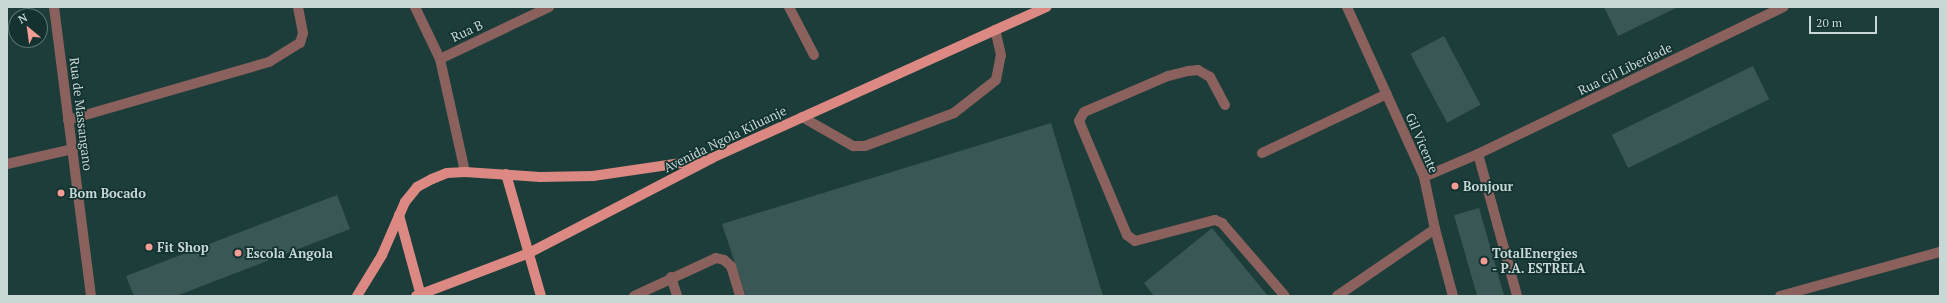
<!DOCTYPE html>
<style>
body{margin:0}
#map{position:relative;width:1947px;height:303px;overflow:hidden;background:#1d3d3a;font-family:"PT Serif",serif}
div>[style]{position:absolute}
.building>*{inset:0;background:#395855;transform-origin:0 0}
.minor>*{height:10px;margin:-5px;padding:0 5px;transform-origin:5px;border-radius:5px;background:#8a615d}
.major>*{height:10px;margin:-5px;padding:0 5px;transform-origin:5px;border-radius:5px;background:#db8982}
.dots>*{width:11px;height:11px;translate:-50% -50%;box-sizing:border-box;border:2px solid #133230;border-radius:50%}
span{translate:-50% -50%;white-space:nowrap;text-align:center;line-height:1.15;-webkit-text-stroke:3.5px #133230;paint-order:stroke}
.street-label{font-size:13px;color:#c6d7d5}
.poi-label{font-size:13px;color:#c6d7d5;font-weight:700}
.left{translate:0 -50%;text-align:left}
.frame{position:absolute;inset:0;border:8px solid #c6d7d5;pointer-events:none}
.north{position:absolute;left:8px;top:8px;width:40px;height:40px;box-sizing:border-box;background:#133230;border:1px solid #5b7472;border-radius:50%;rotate:331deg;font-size:11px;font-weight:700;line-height:16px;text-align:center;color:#c6d7d5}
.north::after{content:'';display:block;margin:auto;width:14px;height:18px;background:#f59c94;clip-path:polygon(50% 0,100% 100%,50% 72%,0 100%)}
.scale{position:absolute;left:1809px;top:16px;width:68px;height:18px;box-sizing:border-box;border:2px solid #c6d7d5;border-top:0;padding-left:5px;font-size:12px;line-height:14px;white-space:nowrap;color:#c6d7d5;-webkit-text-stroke:3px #133230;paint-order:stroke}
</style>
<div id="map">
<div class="building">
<div style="clip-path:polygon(1604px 7px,1678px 7px,1618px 36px)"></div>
<div style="left:1444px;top:36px;width:78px;height:38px;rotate:62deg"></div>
<div style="left:1753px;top:66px;width:37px;height:157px;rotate:64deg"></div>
<div style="clip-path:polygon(1051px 123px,1103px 296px,746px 296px,722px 224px)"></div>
<div style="clip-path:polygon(337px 195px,350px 229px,176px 296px,134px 296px,126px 276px)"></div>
<div style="left:1479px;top:208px;width:92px;height:26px;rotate:74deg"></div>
<div style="clip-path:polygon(1212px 228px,1268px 296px,1154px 296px,1144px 283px)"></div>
</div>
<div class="minor">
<div style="left:54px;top:7px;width:291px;rotate:82.7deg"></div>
<div style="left:415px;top:7px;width:58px;rotate:64.3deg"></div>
<div style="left:440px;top:59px;width:116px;rotate:77.5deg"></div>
<div style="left:789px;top:7px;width:54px;rotate:62.5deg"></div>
<div style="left:1347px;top:7px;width:187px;rotate:65.6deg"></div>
<div style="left:1424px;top:177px;width:53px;rotate:78.1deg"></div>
<div style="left:1435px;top:229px;width:69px;rotate:75deg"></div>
<div style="left:440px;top:59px;width:121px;rotate:-25.5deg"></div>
<div style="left:1225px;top:105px;width:32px;rotate:-118deg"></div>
<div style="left:1210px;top:77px;width:14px;rotate:-150deg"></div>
<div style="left:1198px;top:70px;width:10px;rotate:174deg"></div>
<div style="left:1188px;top:71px;width:21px;rotate:166deg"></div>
<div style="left:1168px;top:76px;width:91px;rotate:156.8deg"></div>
<div style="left:1084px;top:112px;width:10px;rotate:119deg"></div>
<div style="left:1079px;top:121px;width:124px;rotate:67.2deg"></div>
<div style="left:1127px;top:235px;width:10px;rotate:37deg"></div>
<div style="left:1135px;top:241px;width:83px;rotate:-14.7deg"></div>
<div style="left:1215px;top:220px;width:8px;rotate:23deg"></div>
<div style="left:1222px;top:223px;width:96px;rotate:49.2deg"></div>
<div style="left:802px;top:117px;width:59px;rotate:29.6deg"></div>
<div style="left:853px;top:146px;width:12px"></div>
<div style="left:865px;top:146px;width:95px;rotate:-20.3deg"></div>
<div style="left:954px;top:113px;width:53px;rotate:-38.2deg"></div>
<div style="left:996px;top:80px;width:25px;rotate:-79deg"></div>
<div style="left:1001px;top:55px;width:26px;rotate:-103deg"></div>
<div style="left:68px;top:120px;width:209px;rotate:-16.1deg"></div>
<div style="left:269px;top:62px;width:36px;rotate:-32deg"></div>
<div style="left:300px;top:43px;width:10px;rotate:-73deg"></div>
<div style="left:303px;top:33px;width:26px;rotate:-101deg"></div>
<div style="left:1262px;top:153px;width:138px;rotate:-25.3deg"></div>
<div style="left:1478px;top:154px;width:147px;rotate:74.6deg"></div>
<div style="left:7px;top:164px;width:68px;rotate:-12.8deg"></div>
<div style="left:1424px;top:177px;width:59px;rotate:-23.1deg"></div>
<div style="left:1478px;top:154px;width:339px;rotate:-25.7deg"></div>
<div style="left:671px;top:277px;width:20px;rotate:72deg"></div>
<div style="left:634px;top:296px;width:90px;rotate:-24.9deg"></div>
<div style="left:716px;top:258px;width:8px;rotate:14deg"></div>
<div style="left:724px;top:260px;width:9px;rotate:41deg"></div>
<div style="left:731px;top:266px;width:31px;rotate:73deg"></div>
<div style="left:1337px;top:296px;width:119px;rotate:-34.4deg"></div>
<div style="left:1780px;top:296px;width:166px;rotate:-15.4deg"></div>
</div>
<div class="major">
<div style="left:506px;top:174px;width:127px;rotate:74deg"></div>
<div style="left:399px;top:215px;width:84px;rotate:74.8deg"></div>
<div style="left:357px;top:296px;width:48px;rotate:-58.6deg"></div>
<div style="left:382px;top:255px;width:58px;rotate:-66.5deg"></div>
<div style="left:405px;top:202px;width:19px;rotate:-51deg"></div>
<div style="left:417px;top:187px;width:17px;rotate:-28deg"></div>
<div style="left:432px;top:179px;width:16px;rotate:-22deg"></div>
<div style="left:447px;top:173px;width:18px;rotate:-3deg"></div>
<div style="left:465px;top:172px;width:75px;rotate:3.8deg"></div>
<div style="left:540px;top:177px;width:53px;rotate:-1.1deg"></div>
<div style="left:593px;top:176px;width:110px;rotate:-8.4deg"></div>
<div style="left:416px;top:296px;width:121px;rotate:-20.8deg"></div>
<div style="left:529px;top:253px;width:206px;rotate:-27.4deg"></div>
<div style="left:712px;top:158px;width:367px;rotate:-24.3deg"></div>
</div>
<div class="dots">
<div style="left:1455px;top:186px;background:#f59c94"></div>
<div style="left:61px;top:193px;background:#f59c94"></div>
<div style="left:149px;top:247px;background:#f59c94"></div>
<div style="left:238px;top:253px;background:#f59c94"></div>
<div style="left:1484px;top:261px;background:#f59c94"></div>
</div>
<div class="street-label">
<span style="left:467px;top:31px;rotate:-25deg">Rua B</span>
<span style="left:1625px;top:69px;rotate:-26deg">Rua Gil Liberdade</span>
<span style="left:81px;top:114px;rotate:83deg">Rua de Massangano</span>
<span style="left:725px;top:139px;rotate:-26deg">Avenida Ngola Kiluanje</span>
<span style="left:1422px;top:143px;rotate:67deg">Gil Vicente</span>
</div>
<div class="poi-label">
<span class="left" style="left:1463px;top:186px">Bonjour</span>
<span class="left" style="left:69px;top:193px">Bom Bocado</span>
<span class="left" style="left:157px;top:247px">Fit Shop</span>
<span class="left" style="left:246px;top:253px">Escola Angola</span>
<span class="left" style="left:1492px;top:261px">TotalEnergies<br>- P.A. ESTRELA</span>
</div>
<div class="frame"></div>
<div class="north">N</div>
<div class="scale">20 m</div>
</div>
